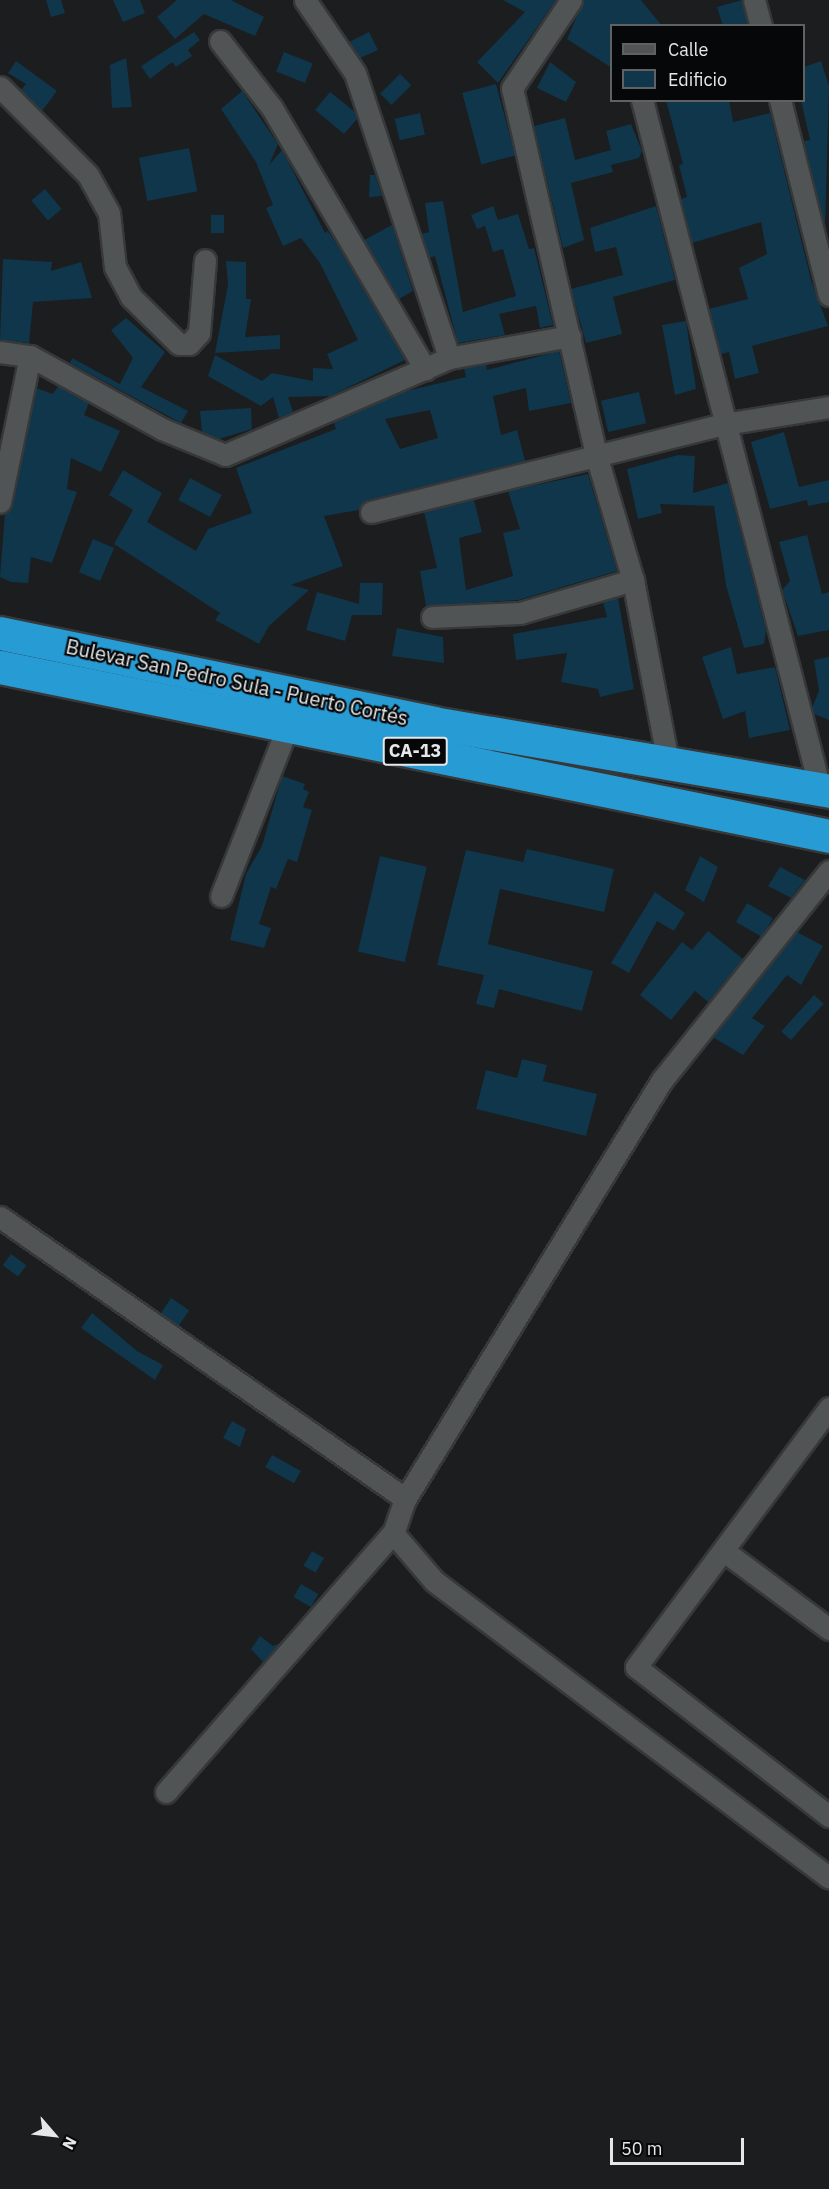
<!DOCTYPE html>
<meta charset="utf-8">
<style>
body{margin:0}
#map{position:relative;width:829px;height:2189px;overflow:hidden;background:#1b1d1e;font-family:"IBM Plex Sans",sans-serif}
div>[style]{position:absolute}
.building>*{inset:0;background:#0f364b;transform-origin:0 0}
.roads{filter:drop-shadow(2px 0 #373839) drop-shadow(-2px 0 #373839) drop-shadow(0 2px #373839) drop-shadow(0 -2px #373839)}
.street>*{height:21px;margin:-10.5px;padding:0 10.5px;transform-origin:10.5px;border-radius:10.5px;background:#515455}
.highway>*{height:33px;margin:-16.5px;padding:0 16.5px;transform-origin:16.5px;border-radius:16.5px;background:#279bd4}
span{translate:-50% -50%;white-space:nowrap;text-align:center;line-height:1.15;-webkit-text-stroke:4.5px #060708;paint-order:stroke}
.shield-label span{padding:2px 4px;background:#060708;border:2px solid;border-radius:4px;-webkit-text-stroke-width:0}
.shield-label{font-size:18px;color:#e6e7e8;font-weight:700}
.street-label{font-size:20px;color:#e6e7e8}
.legend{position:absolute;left:610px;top:24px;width:195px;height:78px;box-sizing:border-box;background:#060708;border:2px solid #606162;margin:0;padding:8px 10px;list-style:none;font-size:18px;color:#e6e7e8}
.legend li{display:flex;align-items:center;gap:12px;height:30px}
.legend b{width:30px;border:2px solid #606162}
.north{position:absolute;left:24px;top:2105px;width:60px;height:60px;-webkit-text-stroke:4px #060708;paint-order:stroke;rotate:118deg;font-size:16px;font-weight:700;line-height:24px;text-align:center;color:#e6e7e8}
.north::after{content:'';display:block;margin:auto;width:21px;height:27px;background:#e6e7e8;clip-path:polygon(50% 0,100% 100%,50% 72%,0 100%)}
.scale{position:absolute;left:610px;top:2138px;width:134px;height:27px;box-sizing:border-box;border:3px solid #e6e7e8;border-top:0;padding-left:8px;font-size:18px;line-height:21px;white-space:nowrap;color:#e6e7e8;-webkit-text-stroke:4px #060708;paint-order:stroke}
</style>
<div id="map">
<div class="building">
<div style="clip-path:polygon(46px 0,61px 0,65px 13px,51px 17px)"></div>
<div style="clip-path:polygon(113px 0,140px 0,145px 13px,123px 22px)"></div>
<div style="clip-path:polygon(177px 0,231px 0,264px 17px,255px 36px,204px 14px,175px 39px,157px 17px)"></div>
<div style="clip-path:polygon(503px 0,556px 0,498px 83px,477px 62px,525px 12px)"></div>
<div style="clip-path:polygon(584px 0,641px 0,662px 26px,612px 26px,612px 68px,567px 39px)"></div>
<div style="clip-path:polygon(742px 0,748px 26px,723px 26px,717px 7px)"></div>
<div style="clip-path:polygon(194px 32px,200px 40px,188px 50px,192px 56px,176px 67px,172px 62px,150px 79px,141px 66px)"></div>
<div style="clip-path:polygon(369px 32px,378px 50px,360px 58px,349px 42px)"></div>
<div style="left:284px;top:52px;width:31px;height:21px;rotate:22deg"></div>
<div style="clip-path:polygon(126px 58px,132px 107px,112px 108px,110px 65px)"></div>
<div style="clip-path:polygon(16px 61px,57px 91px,42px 111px,21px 90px,26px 84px,8px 73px)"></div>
<div style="clip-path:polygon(821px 61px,829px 86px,825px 228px,804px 141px,810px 140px,801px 100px,804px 67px)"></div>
<div style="clip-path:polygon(550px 62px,576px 82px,566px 102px,537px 88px)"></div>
<div style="left:400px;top:74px;width:16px;height:28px;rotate:45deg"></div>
<div style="left:496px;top:84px;width:74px;height:35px;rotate:75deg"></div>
<div style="clip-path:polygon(242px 91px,278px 144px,269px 165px,282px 150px,325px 233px,328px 231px,336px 243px,405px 360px,330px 396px,288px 397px,293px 412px,279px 418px,273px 397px,261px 406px,208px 376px,215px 355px,262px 381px,272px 373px,313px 381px,313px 368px,333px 369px,327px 354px,358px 340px,320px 263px,301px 238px,283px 246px,266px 208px,273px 205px,256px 162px,221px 109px)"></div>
<div style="clip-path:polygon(330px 92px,355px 112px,357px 119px,344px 134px,315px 110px)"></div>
<div style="clip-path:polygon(666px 100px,729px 100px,733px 122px,770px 113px,811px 280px,828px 326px,752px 346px,759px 373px,735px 379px,729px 352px,721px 354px,709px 309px,748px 299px,739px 268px,767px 254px,761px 222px,692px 243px,681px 199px,687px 197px,679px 165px,683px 164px)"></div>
<div style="left:420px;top:113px;width:22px;height:26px;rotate:77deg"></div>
<div style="clip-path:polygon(565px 118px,575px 160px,611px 150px,606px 131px,631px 124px,642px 151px,639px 158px,611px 165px,613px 172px,571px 183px,584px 240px,563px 248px,534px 126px)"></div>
<div style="left:189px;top:148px;width:44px;height:51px;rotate:79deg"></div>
<div style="clip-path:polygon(370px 175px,375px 175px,382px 196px,369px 197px)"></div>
<div style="left:45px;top:189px;width:26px;height:18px;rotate:50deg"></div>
<div style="clip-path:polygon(443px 201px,463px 312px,516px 296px,503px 249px,493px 252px,485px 226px,477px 229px,471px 215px,493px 206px,498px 220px,518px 214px,529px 249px,534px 248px,553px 325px,540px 328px,536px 306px,499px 314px,505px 335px,458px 343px,435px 256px,429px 258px,421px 234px,429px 232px,425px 203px)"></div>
<div style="clip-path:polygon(656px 206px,675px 280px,613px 297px,622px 334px,586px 343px,571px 289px,623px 275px,616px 247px,595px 252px,590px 228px)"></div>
<div style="left:211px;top:215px;width:13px;height:18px"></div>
<div style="clip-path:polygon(392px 225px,413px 291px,399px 299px,364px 240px)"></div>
<div style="clip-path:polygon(3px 259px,52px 262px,51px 271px,81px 262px,92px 298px,33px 302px,29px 343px,0 340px)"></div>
<div style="clip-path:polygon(226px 261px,246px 262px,246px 299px,251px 299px,245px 337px,280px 335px,280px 349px,215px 353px,228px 285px)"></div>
<div style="clip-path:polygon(126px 318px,165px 352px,141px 387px,188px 411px,181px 423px,70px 363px,72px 358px,120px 384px,133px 358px,111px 330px)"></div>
<div style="clip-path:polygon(686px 321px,696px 389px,675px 395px,662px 325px)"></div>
<div style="clip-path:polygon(evenodd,559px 351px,571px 403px,529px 411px,526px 388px,493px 396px,501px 435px,517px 430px,525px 461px,368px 500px,359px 510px,324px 516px,343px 566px,291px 585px,309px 590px,269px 626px,259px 644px,215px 620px,220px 613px,114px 544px,133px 510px,109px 495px,123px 470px,162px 493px,147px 522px,196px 551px,208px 529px,252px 513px,236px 468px,336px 429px,334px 423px,402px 392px,466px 377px,464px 368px,486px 364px,487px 370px,559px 351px,430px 410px,438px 438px,400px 449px,385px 419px,430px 410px)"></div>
<div style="clip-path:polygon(58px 386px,89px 403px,84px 415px,120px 431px,101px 472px,71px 458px,67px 489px,77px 492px,52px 563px,31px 557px,28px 583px,11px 582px,0 577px,5px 513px,12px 505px,36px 388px,53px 394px)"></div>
<div style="left:639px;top:392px;width:32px;height:39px;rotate:77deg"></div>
<div style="clip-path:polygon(251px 408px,252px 429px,219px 439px,202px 432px,200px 411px)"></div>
<div style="clip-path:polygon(784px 432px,799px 487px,829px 480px,829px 502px,808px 506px,807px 500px,770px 509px,751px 442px)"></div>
<div style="clip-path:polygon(678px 455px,695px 456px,693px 493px,728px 483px,766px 631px,764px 644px,744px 648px,726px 585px,714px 506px,660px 504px,662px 513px,638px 519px,627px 469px)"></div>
<div style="clip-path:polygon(588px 474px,617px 571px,518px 600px,426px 606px,420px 571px,437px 568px,424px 512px,474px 500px,482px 532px,459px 538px,466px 590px,513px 576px,503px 533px,520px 529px,508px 491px)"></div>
<div style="left:190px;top:478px;width:36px;height:25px;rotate:28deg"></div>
<div style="clip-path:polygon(807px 535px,822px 594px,829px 592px,829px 630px,798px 636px,782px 590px,790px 581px,779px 542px)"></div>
<div style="left:93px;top:539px;width:23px;height:36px;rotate:23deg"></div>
<div style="clip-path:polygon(360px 583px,383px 583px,382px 615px,352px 615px,345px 641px,306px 630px,317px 592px,359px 604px)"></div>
<div style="clip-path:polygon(618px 598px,634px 689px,600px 697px,598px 689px,561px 682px,567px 653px,516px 660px,513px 634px,607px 617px,603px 602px)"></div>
<div style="clip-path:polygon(397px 628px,443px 637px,444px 663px,392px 656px)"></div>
<div style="clip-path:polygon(731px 647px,737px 674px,775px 667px,790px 730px,749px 738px,745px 711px,723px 719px,702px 657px)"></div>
<div style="clip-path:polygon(829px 657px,829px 720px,814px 714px,812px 708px,819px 691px,814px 660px)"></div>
<div style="clip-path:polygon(282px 776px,305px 784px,303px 789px,309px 792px,303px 807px,312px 810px,297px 862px,288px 859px,276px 889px,271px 887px,259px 924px,271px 928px,264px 948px,230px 940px,246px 874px,262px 846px)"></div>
<div style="clip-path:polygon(527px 849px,614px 869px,604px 912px,500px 889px,488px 944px,593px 971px,582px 1011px,499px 989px,494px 1008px,476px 1004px,484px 975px,437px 965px,466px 850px,523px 862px)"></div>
<div style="left:380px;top:856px;width:48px;height:98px;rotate:13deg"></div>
<div style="clip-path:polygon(700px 856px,718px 867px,704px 902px,685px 890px)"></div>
<div style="clip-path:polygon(780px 867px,805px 880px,791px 898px,768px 886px)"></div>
<div style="clip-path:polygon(655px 892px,685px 913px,674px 931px,657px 921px,629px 973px,611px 963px)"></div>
<div style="left:747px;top:903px;width:30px;height:22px;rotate:30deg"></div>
<div style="clip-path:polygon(708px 931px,743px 959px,708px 1002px,695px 991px,671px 1020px,640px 995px,682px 942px,692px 950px)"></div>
<div style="clip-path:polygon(797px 932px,823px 946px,801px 985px,787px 975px,752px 1018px,765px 1026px,743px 1055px,714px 1038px,717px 1032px)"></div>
<div style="left:814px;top:995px;width:13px;height:49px;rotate:42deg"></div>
<div style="clip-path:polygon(522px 1059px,547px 1065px,543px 1081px,597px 1094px,586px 1136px,476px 1109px,486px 1070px,517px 1078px)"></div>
<div style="left:11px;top:1254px;width:19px;height:14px;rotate:36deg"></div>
<div style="left:171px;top:1298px;width:22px;height:19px;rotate:34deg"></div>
<div style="clip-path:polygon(92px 1313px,137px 1351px,163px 1365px,155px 1380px,81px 1328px)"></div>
<div style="clip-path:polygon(232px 1421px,246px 1429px,240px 1447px,223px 1438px)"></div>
<div style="left:272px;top:1455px;width:33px;height:14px;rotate:29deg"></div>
<div style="left:312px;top:1551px;width:14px;height:17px;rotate:30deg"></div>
<div style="left:301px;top:1584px;width:20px;height:15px;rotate:30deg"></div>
<div style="clip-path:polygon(260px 1636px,273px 1646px,280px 1643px,263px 1662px,251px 1649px)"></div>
</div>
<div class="roads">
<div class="street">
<div style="left:305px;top:0;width:88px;rotate:55.6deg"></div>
<div style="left:355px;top:73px;width:300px;rotate:71.7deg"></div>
<div style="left:571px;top:0;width:106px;rotate:123.8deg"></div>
<div style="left:512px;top:88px;width:380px;rotate:77.1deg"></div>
<div style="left:597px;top:458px;width:127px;rotate:73.6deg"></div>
<div style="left:633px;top:580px;width:190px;rotate:79.1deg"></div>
<div style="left:754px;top:0;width:27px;rotate:75deg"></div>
<div style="left:220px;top:41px;width:85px;rotate:52.2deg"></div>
<div style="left:272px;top:108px;width:303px;rotate:59.6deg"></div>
<div style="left:0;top:87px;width:124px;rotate:45deg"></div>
<div style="left:88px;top:175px;width:43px;rotate:61.1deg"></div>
<div style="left:109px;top:213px;width:54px;rotate:83.7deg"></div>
<div style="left:115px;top:267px;width:34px;rotate:62deg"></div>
<div style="left:131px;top:297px;width:67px;rotate:44.4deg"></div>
<div style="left:179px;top:344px;width:10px"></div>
<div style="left:189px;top:344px;width:15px;rotate:-48deg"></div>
<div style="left:199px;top:333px;width:73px;rotate:-85.3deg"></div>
<div style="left:642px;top:100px;width:712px;rotate:75.51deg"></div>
<div style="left:780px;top:100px;width:201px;rotate:75.9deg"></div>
<div style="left:0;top:352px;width:30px;rotate:8deg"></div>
<div style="left:30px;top:356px;width:151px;rotate:28.9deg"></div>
<div style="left:162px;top:429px;width:68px;rotate:22.4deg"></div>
<div style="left:225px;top:455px;width:244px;rotate:-23.4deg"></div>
<div style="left:449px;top:358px;width:123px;rotate:-10.3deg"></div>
<div style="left:0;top:502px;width:149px;rotate:-78.4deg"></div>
<div style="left:371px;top:512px;width:365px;rotate:-14deg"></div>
<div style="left:725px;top:424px;width:105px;rotate:-9.3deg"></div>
<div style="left:432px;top:617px;width:88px;rotate:-2.6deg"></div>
<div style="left:520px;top:613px;width:118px;rotate:-16.3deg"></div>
<div style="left:829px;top:871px;width:268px;rotate:128.6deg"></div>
<div style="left:662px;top:1080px;width:492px;rotate:121.5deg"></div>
<div style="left:405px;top:1499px;width:36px;rotate:109deg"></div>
<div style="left:393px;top:1533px;width:63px;rotate:49.5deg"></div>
<div style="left:434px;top:1581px;width:494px;rotate:36.9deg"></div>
<div style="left:221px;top:896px;width:183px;rotate:-68.5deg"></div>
<div style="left:0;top:1217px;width:494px;rotate:34.8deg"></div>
<div style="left:829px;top:1408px;width:323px;rotate:126.7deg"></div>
<div style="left:636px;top:1667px;width:244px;rotate:37.7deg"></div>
<div style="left:724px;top:1551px;width:131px;rotate:36.6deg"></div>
<div style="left:166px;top:1792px;width:344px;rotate:-48.8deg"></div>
</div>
<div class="highway">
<div style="left:0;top:633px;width:442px;rotate:11.7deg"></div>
<div style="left:433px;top:723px;width:402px;rotate:9.7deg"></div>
<div style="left:0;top:667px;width:846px;rotate:11.52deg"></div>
</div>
</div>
<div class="shield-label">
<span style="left:415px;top:751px">CA-13</span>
</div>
<div class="street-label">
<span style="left:237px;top:682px;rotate:12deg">Bulevar San Pedro Sula - Puerto Cortés</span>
</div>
<ul class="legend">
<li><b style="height:8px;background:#515455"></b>Calle</li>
<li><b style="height:16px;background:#0f364b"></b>Edificio</li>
</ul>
<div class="north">N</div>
<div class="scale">50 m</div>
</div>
